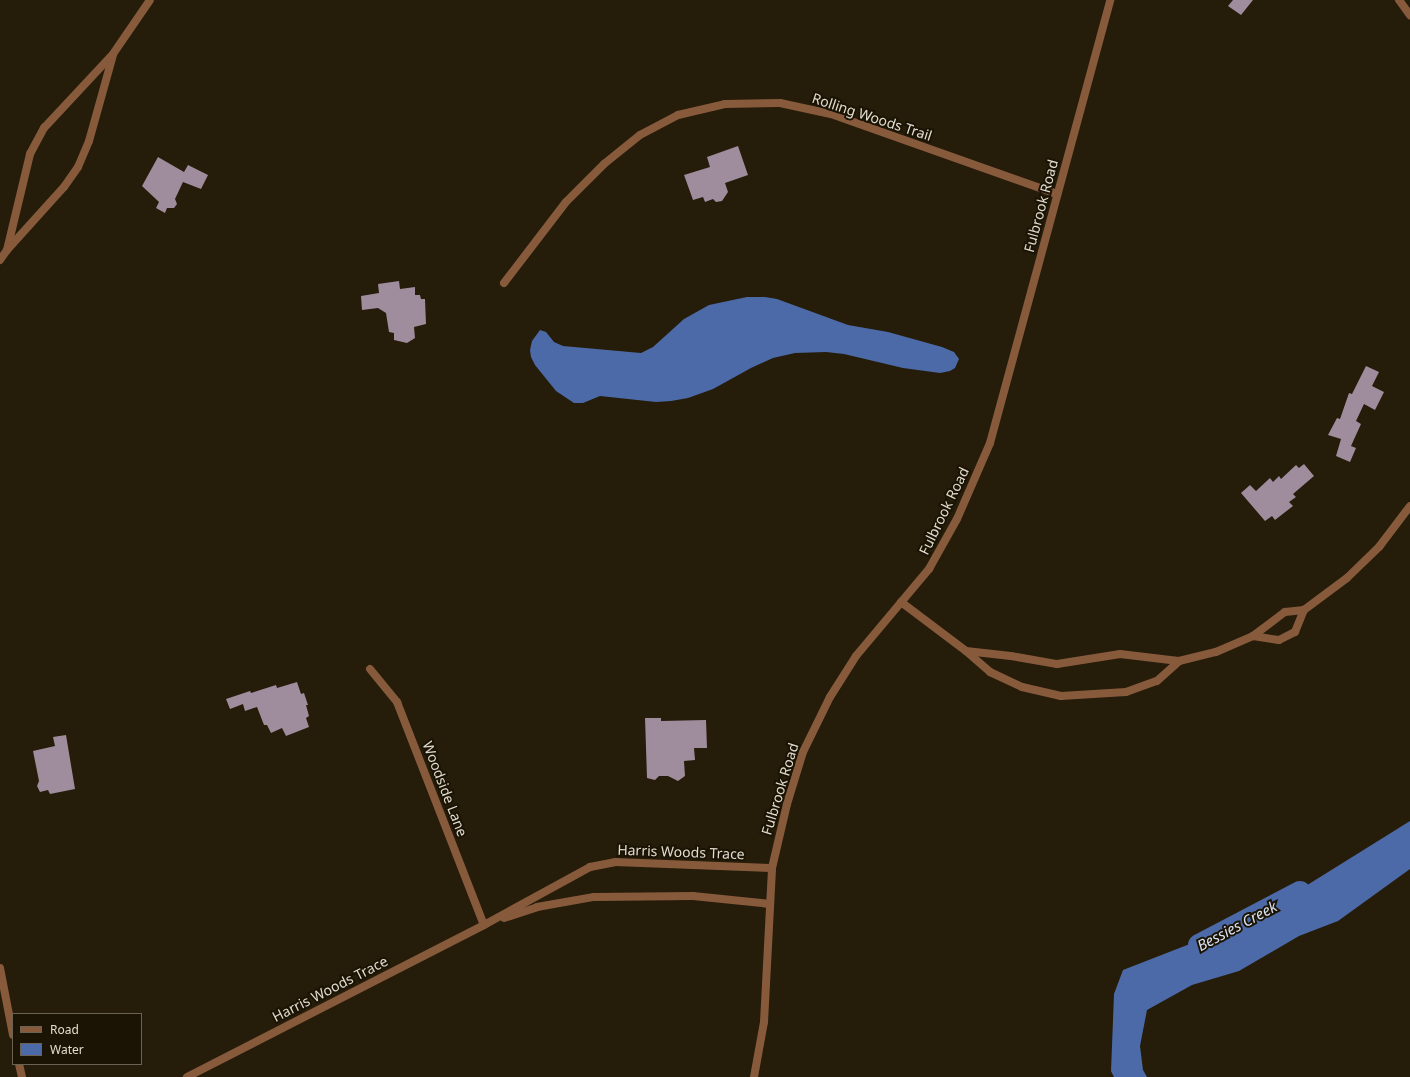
<!DOCTYPE html>
<style>
body{margin:0}
#map{position:relative;width:1410px;height:1077px;overflow:hidden;background:#251c0a;font-family:"Noto Sans",sans-serif}
div>[style]{position:absolute}
.water>*{inset:0;background:#4c6aa7}
.river>*{height:22px;margin:-11px;padding:0 11px;transform-origin:11px;border-radius:11px;background:#4c6aa7}
.building>*{inset:0;background:#9f8c9d}
.minor>*{height:8px;margin:-4px;padding:0 4px;transform-origin:4px;border-radius:4px;background:#875a3c}
span{translate:-50% -50%;white-space:nowrap;text-align:center;line-height:1.15;-webkit-text-stroke:4px #1b1303;paint-order:stroke}
.street-label{font-size:14px;color:#e1dcd0}
.water-label{font-size:15px;color:#d9e2f4;font-style:italic}
.legend{position:absolute;left:12px;top:1013px;width:130px;height:52px;box-sizing:border-box;background:#1b1303;border:1px solid #6a6355;margin:0;padding:5px 7px;list-style:none;font-size:12px;color:#e1dcd0}
.legend li{display:flex;align-items:center;gap:8px;height:20px}
.legend b{width:20px;border:1px solid #6a6355}
</style>
<div id="map">
<div class="water">
<div style="clip-path:polygon(747px 297px,765px 297px,777px 299px,848px 325px,888px 332px,942px 347px,954px 352px,959px 359px,955px 368px,950px 371px,940px 373px,903px 368px,844px 354px,826px 352px,795px 353px,773px 358px,751px 368px,713px 389px,688px 398px,671px 401px,656px 402px,600px 396px,583px 403px,574px 403px,556px 391px,535px 365px,531px 357px,530px 350px,532px 341px,540px 330px,546px 332px,554px 342px,563px 346px,641px 353px,653px 347px,684px 319px,709px 305px)"></div>
<div style="clip-path:polygon(1410px 821px,1410px 869px,1338px 921px,1299px 936px,1239px 971px,1192px 985px,1147px 1010px,1140px 1046px,1143px 1070px,1147px 1077px,1114px 1077px,1111px 1071px,1114px 994px,1123px 970px,1218px 933px,1240px 927px)"></div>
</div>
<div class="river">
<div style="left:1199px;top:945px;width:114px;rotate:-27.7deg"></div>
</div>
<div class="building">
<div style="clip-path:polygon(1233px 0,1253px 0,1241px 15px,1228px 6px)"></div>
<div style="clip-path:polygon(738px 146px,748px 175px,725px 183px,728px 192px,722px 201px,716px 202px,713px 199px,705px 202px,703px 197px,693px 200px,684px 175px,710px 167px,707px 157px)"></div>
<div style="clip-path:polygon(158px 157px,184px 172px,188px 165px,208px 175px,201px 189px,183px 182px,175px 199px,177px 204px,174px 208px,167px 208px,165px 213px,156px 208px,159px 202px,142px 186px)"></div>
<div style="clip-path:polygon(399px 281px,400px 289px,415px 287px,415px 295px,420px 295px,421px 299px,425px 299px,426px 324px,414px 327px,415px 338px,407px 343px,394px 340px,394px 333px,389px 332px,386px 313px,378px 308px,362px 310px,361px 296px,379px 293px,378px 284px)"></div>
<div style="clip-path:polygon(1366px 366px,1379px 372px,1372px 386px,1384px 392px,1375px 410px,1364px 404px,1356px 421px,1361px 424px,1351px 446px,1356px 448px,1350px 462px,1336px 456px,1341px 439px,1328px 435px,1337px 418px,1340px 419px,1349px 393px,1352px 394px)"></div>
<div style="clip-path:polygon(1304px 464px,1314px 476px,1293px 494px,1296px 497px,1289px 502px,1293px 506px,1275px 520px,1272px 516px,1265px 521px,1241px 493px,1250px 485px,1256px 491px,1270px 478px,1273px 482px,1279px 476px,1281px 479px,1296px 465px,1299px 468px)"></div>
<div style="clip-path:polygon(297px 682px,301px 694px,304px 693px,308px 705px,306px 705px,309px 716px,306px 718px,309px 727px,286px 736px,282px 728px,271px 733px,267px 725px,264px 725px,257px 707px,245px 711px,243px 704px,230px 709px,226px 699px,250px 691px,251px 693px,276px 685px,277px 688px)"></div>
<div style="clip-path:polygon(645px 718px,661px 718px,661px 721px,706px 720px,707px 748px,694px 748px,695px 760px,684px 761px,685px 776px,678px 781px,668px 776px,659px 776px,655px 780px,647px 778px)"></div>
<div style="clip-path:polygon(66px 735px,75px 789px,50px 794px,48px 790px,40px 792px,37px 786px,39px 781px,33px 751px,55px 746px,53px 737px)"></div>
</div>
<div class="minor">
<div style="left:1399px;top:0;width:19px;rotate:54deg"></div>
<div style="left:7px;top:250px;width:99px;rotate:-76.5deg"></div>
<div style="left:30px;top:154px;width:30px;rotate:-62deg"></div>
<div style="left:44px;top:128px;width:101px;rotate:-47deg"></div>
<div style="left:113px;top:54px;width:65px;rotate:-55.6deg"></div>
<div style="left:0;top:260px;width:12px;rotate:-55deg"></div>
<div style="left:7px;top:250px;width:85px;rotate:-47.9deg"></div>
<div style="left:64px;top:187px;width:24px;rotate:-55deg"></div>
<div style="left:78px;top:167px;width:28px;rotate:-67deg"></div>
<div style="left:89px;top:141px;width:89px;rotate:-74.4deg"></div>
<div style="left:504px;top:283px;width:102px;rotate:-52.6deg"></div>
<div style="left:566px;top:202px;width:54px;rotate:-45deg"></div>
<div style="left:604px;top:164px;width:46px;rotate:-38.9deg"></div>
<div style="left:640px;top:135px;width:43px;rotate:-27.8deg"></div>
<div style="left:678px;top:115px;width:48px;rotate:-13.2deg"></div>
<div style="left:725px;top:104px;width:55px;rotate:-1deg"></div>
<div style="left:780px;top:103px;width:52px;rotate:12.2deg"></div>
<div style="left:831px;top:114px;width:240px;rotate:19.5deg"></div>
<div style="left:901px;top:602px;width:81px;rotate:37deg"></div>
<div style="left:966px;top:651px;width:32px;rotate:41deg"></div>
<div style="left:990px;top:672px;width:35px;rotate:25deg"></div>
<div style="left:1022px;top:687px;width:40px;rotate:13deg"></div>
<div style="left:1061px;top:696px;width:65px;rotate:-3.5deg"></div>
<div style="left:1126px;top:692px;width:33px;rotate:-20deg"></div>
<div style="left:1157px;top:681px;width:30px;rotate:-42deg"></div>
<div style="left:1253px;top:636px;width:26px;rotate:9deg"></div>
<div style="left:1279px;top:640px;width:18px;rotate:-27deg"></div>
<div style="left:1295px;top:632px;width:24px;rotate:-68deg"></div>
<div style="left:1304px;top:610px;width:54px;rotate:-36.7deg"></div>
<div style="left:1347px;top:578px;width:45px;rotate:-44.1deg"></div>
<div style="left:1379px;top:547px;width:51px;rotate:-52.9deg"></div>
<div style="left:966px;top:651px;width:45px;rotate:6.3deg"></div>
<div style="left:1011px;top:656px;width:47px;rotate:9.9deg"></div>
<div style="left:1057px;top:664px;width:64px;rotate:-9deg"></div>
<div style="left:1120px;top:654px;width:59px;rotate:6.8deg"></div>
<div style="left:1179px;top:661px;width:38px;rotate:-14deg"></div>
<div style="left:1216px;top:652px;width:40px;rotate:-23.4deg"></div>
<div style="left:1253px;top:636px;width:40px;rotate:-37deg"></div>
<div style="left:1285px;top:612px;width:19px;rotate:-6deg"></div>
<div style="left:370px;top:669px;width:43px;rotate:50.7deg"></div>
<div style="left:397px;top:702px;width:239px;rotate:68.7deg"></div>
<div style="left:504px;top:918px;width:35px;rotate:-18deg"></div>
<div style="left:537px;top:907px;width:58px;rotate:-10deg"></div>
<div style="left:594px;top:897px;width:99px;rotate:-0.6deg"></div>
<div style="left:693px;top:896px;width:77px;rotate:5.9deg"></div>
<div style="left:0;top:968px;width:68px;rotate:79deg"></div>
<div style="left:19px;top:1064px;width:13px;rotate:77deg"></div>
<div style="left:187px;top:1077px;width:334px;rotate:-27.1deg"></div>
<div style="left:484px;top:925px;width:121px;rotate:-28.7deg"></div>
<div style="left:590px;top:867px;width:25px;rotate:-11deg"></div>
<div style="left:615px;top:862px;width:157px;rotate:2.2deg"></div>
<div style="left:754px;top:1077px;width:56px;rotate:-79.7deg"></div>
<div style="left:764px;top:1022px;width:154px;rotate:-87deg"></div>
<div style="left:772px;top:868px;width:66px;rotate:-76.8deg"></div>
<div style="left:787px;top:804px;width:54px;rotate:-72.9deg"></div>
<div style="left:803px;top:752px;width:61px;rotate:-63.9deg"></div>
<div style="left:830px;top:697px;width:49px;rotate:-57.6deg"></div>
<div style="left:856px;top:656px;width:114px;rotate:-50deg"></div>
<div style="left:929px;top:569px;width:57px;rotate:-60.8deg"></div>
<div style="left:957px;top:519px;width:83px;rotate:-66.5deg"></div>
<div style="left:990px;top:443px;width:459px;rotate:-74.8deg"></div>
</div>
<div class="street-label">
<span style="left:872px;top:117px;rotate:18deg">Rolling Woods Trail</span>
<span style="left:1041px;top:206px;rotate:-75deg">Fulbrook Road</span>
<span style="left:944px;top:511px;rotate:-64deg">Fulbrook Road</span>
<span style="left:445px;top:789px;rotate:69deg">Woodside Lane</span>
<span style="left:780px;top:789px;rotate:-73deg">Fulbrook Road</span>
<span style="left:681px;top:852px;rotate:2deg">Harris Woods Trace</span>
<span style="left:330px;top:989px;rotate:-27deg">Harris Woods Trace</span>
</div>
<div class="water-label">
<span style="left:1237px;top:926px;rotate:-28deg">Bessies Creek</span>
</div>
<ul class="legend">
<li><b style="height:5px;background:#875a3c"></b>Road</li>
<li><b style="height:11px;background:#4c6aa7"></b>Water</li>
</ul>
</div>
